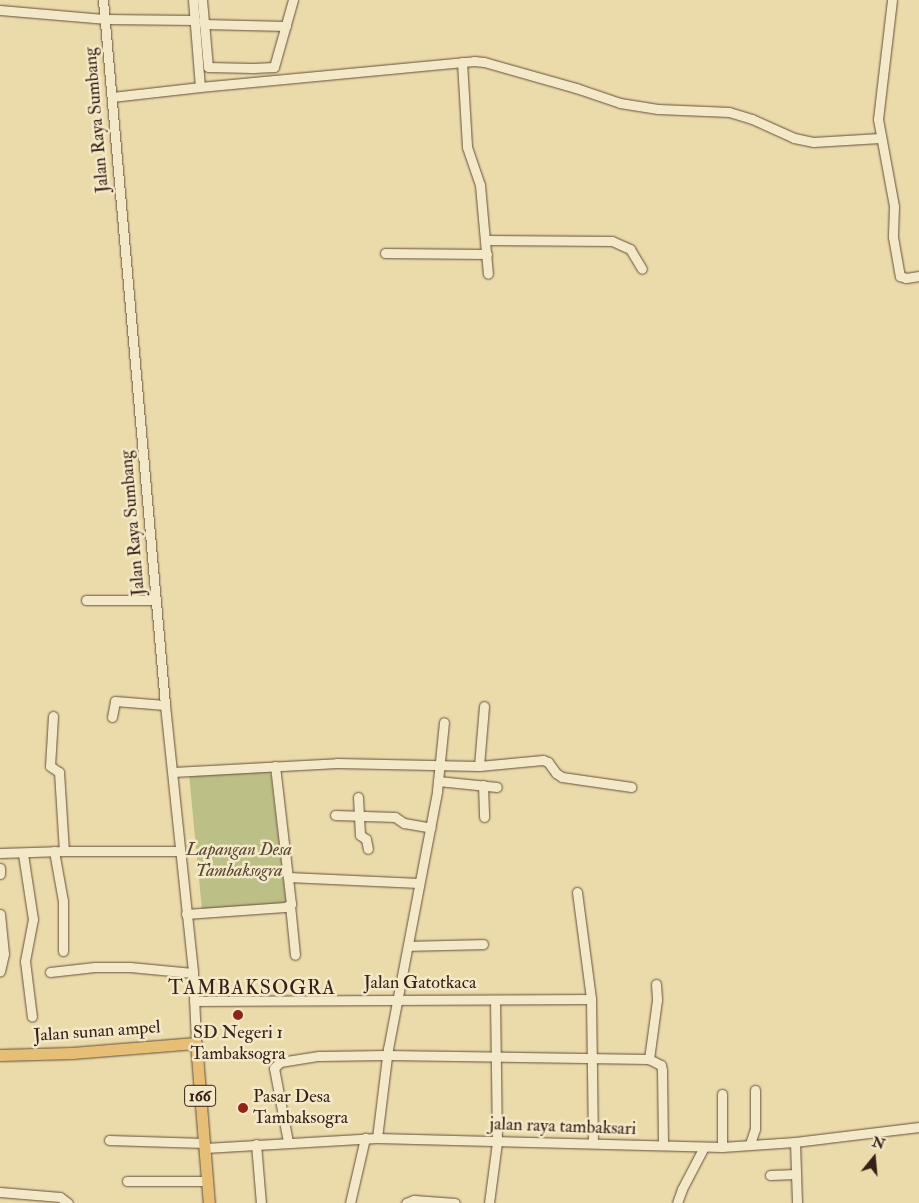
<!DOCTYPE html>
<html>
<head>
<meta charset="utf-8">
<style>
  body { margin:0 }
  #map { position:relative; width:919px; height:1203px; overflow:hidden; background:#ecdbaa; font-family:"IM FELL Double Pica",serif }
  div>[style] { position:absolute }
  .green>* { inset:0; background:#bcbf86 }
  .roads { filter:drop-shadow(0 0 1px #644f3c) drop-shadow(0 0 1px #644f3c) }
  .minor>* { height:9px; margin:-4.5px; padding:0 4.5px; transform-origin:4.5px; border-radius:4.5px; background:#f3e8c8 }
  .major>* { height:11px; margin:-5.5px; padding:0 5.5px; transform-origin:5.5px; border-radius:5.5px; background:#e6be75 }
  .dots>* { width:14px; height:14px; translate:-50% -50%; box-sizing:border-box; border:2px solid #f3e8c8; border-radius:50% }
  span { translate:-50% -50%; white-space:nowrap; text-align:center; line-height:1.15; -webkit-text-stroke:5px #f3e8c8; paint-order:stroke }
  .shield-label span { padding:1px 4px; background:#f3e8c8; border:1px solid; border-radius:4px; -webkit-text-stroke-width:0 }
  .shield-label { font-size:16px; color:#372017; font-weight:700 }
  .street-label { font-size:18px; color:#372017 }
  .park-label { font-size:18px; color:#584833; font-style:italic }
  .poi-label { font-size:18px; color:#372017 }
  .left { translate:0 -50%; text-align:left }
  .quarter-label { font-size:20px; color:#372017; letter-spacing:1px }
  .north { position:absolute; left:849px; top:1133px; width:50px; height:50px; -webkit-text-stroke:4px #f3e8c8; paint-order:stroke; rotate:17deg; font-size:14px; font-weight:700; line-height:20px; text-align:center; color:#372017 }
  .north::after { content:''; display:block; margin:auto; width:18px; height:22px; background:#372017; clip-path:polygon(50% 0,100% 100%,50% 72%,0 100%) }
</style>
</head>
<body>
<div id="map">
  <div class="green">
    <i style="clip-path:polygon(267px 770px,271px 775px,286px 901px,281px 906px,202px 910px,189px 774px)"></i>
  </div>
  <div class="roads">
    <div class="minor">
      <i style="left:103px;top:0;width:708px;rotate:84.97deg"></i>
      <i style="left:165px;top:705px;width:269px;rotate:84deg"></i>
      <i style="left:193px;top:973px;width:70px;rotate:87.5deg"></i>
      <i style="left:202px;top:0;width:67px;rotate:84.9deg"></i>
      <i style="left:208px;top:67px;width:45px;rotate:1.3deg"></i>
      <i style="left:253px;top:68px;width:21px;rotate:-3deg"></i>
      <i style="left:274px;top:67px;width:70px;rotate:-74.2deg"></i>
      <i style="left:892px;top:0;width:120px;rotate:96.7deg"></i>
      <i style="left:878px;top:119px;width:88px;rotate:79.6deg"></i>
      <i style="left:894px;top:206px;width:31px;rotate:92deg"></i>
      <i style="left:893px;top:237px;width:40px;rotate:80deg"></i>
      <i style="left:900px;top:276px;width:6px;rotate:18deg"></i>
      <i style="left:906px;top:278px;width:13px;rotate:-9deg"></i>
      <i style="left:0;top:10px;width:104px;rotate:4.9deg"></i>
      <i style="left:104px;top:19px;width:91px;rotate:0.6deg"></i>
      <i style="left:204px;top:24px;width:82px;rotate:1.4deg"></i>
      <i style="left:462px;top:62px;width:85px;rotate:86.6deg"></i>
      <i style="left:467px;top:147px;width:40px;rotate:71.1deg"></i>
      <i style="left:480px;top:185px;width:89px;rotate:84.9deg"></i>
      <i style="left:200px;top:87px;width:275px;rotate:-5.4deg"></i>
      <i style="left:474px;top:61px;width:10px;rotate:6deg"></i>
      <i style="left:484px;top:62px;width:96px;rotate:15.8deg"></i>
      <i style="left:576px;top:88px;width:46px;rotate:18.8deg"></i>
      <i style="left:620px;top:103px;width:38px;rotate:9deg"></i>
      <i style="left:658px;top:109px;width:71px;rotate:2.4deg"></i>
      <i style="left:729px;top:112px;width:24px;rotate:17deg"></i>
      <i style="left:752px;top:119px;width:46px;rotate:24.3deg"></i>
      <i style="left:794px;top:138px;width:19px;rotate:12deg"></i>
      <i style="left:813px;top:142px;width:67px;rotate:-3.4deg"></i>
      <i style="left:112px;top:97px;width:89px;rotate:-6.5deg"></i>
      <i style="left:200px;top:87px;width:87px;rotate:-94.6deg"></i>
      <i style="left:486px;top:240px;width:126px;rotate:0.5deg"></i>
      <i style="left:612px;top:241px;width:20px;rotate:24deg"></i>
      <i style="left:630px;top:249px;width:23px;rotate:59deg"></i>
      <i style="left:385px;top:253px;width:102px;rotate:0.6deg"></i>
      <i style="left:86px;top:600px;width:70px"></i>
      <i style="left:53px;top:716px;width:50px;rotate:93.4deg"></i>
      <i style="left:50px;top:766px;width:11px;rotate:34deg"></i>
      <i style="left:59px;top:772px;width:79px;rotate:86.4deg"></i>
      <i style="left:112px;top:717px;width:16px;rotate:-79deg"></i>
      <i style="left:115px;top:701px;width:50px;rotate:4.6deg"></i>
      <i style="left:479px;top:766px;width:60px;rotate:-85.2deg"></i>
      <i style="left:173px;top:772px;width:164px;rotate:-3.1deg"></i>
      <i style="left:337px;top:763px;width:142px;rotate:1.2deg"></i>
      <i style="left:479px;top:766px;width:64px;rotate:-5.4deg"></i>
      <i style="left:543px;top:760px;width:5px;rotate:22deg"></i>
      <i style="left:548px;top:762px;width:14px;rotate:54deg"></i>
      <i style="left:556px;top:773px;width:7px;rotate:34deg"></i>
      <i style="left:562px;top:777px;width:70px;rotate:8.2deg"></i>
      <i style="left:438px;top:781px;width:59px;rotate:5.8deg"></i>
      <i style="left:483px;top:785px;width:32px;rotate:88deg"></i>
      <i style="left:358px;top:797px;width:38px;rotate:87deg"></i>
      <i style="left:360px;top:835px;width:7px;rotate:34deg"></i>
      <i style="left:366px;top:839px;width:10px;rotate:79deg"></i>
      <i style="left:335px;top:815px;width:60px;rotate:1.9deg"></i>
      <i style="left:395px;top:817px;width:11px;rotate:34deg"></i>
      <i style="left:404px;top:823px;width:27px;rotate:10deg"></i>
      <i style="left:54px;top:851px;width:51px;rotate:79.8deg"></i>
      <i style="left:63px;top:901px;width:50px;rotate:90deg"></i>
      <i style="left:0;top:853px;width:64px;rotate:-1.8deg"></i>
      <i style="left:64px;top:851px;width:116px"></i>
      <i style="left:23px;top:854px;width:66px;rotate:81.3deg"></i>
      <i style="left:33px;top:919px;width:43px;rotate:100.8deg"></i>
      <i style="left:25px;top:961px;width:56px;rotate:82.9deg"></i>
      <i style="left:0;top:868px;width:6px;rotate:90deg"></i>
      <i style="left:288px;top:877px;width:131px;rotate:2.6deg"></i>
      <i style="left:577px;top:892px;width:108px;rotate:82.5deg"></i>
      <i style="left:591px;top:999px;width:144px;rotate:89.2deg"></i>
      <i style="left:290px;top:905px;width:50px;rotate:84.3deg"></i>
      <i style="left:0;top:914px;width:40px;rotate:84.3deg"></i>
      <i style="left:4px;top:954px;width:18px;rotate:103deg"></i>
      <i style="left:186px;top:914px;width:99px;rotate:-4deg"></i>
      <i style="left:285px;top:907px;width:7px;rotate:-27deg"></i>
      <i style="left:291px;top:904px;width:139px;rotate:-96.6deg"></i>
      <i style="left:408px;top:946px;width:75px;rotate:-1.5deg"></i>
      <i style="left:50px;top:972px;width:45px;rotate:-6.3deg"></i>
      <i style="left:95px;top:967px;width:35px"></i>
      <i style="left:130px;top:967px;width:63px;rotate:5.4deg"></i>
      <i style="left:656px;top:984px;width:16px;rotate:86deg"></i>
      <i style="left:657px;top:1000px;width:60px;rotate:97.7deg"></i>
      <i style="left:649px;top:1059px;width:13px;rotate:27deg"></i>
      <i style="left:661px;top:1065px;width:5px;rotate:79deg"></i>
      <i style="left:662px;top:1070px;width:74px;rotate:89.2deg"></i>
      <i style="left:194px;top:1001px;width:397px;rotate:-0.3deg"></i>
      <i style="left:377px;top:1138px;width:90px;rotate:-83deg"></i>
      <i style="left:388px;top:1049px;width:263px;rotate:-79.2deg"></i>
      <i style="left:437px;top:791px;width:69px;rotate:-84.2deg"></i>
      <i style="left:109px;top:1140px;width:95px;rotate:1.8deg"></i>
      <i style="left:288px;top:1142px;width:75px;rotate:-100.7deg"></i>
      <i style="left:274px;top:1068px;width:8px;rotate:-45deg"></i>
      <i style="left:280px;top:1062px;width:39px;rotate:-9deg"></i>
      <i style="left:319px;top:1056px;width:68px;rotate:-0.8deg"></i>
      <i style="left:387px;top:1055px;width:262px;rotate:0.9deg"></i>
      <i style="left:795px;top:1142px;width:61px;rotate:88.1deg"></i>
      <i style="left:256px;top:1144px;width:59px;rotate:85.2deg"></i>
      <i style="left:750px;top:1144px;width:16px;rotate:-72deg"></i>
      <i style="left:755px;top:1129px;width:39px;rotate:-90deg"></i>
      <i style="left:722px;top:1147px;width:53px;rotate:-90deg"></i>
      <i style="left:205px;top:1148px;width:172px;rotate:-3.3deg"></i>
      <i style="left:377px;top:1138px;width:345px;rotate:1.5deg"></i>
      <i style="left:722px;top:1147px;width:73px;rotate:-3.9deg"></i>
      <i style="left:795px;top:1142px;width:125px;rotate:-6.9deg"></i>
      <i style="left:770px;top:1175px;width:26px;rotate:-2deg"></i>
      <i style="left:127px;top:1181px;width:80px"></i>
      <i style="left:0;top:1192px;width:60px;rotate:4.8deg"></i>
      <i style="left:60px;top:1197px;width:10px;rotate:37deg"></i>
      <i style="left:350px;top:1203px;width:67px;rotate:-77deg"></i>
      <i style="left:406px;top:1203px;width:9px;rotate:-21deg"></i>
      <i style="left:414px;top:1200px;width:41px;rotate:4.2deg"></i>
      <i style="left:489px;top:1203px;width:62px;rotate:-82.5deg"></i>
      <i style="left:497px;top:1142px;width:142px;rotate:-90.8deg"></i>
      <i style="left:677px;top:1203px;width:15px;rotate:-70deg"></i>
      <i style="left:682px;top:1189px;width:47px;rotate:-62.4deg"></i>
    </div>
    <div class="major">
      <i style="left:0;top:1055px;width:72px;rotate:-1.6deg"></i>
      <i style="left:72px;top:1053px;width:124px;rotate:-4.6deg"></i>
      <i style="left:196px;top:1043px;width:161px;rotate:85.4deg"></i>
    </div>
  </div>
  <div class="dots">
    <i style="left:238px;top:1015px;background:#8f2418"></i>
    <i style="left:243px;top:1108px;background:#8f2418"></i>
  </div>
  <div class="shield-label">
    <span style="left:200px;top:1096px">166</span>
  </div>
  <div class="street-label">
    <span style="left:97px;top:120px;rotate:-95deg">Jalan Raya Sumbang</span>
    <span style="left:133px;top:523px;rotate:-95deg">Jalan Raya Sumbang</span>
    <span style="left:420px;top:983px">Jalan Gatotkaca</span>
    <span style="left:97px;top:1032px;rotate:-4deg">Jalan sunan ampel</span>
    <span style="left:563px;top:1127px;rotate:2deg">jalan raya tambaksari</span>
  </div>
  <div class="park-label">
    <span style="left:239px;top:861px">Lapangan Desa<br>Tambaksogra</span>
  </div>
  <div class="poi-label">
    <span style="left:238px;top:1044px">SD Negeri 1<br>Tambaksogra</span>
    <span class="left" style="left:253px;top:1108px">Pasar Desa<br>Tambaksogra</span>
  </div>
  <div class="quarter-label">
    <span style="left:252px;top:987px">TAMBAKSOGRA</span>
  </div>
  <div class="north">N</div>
</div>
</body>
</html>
